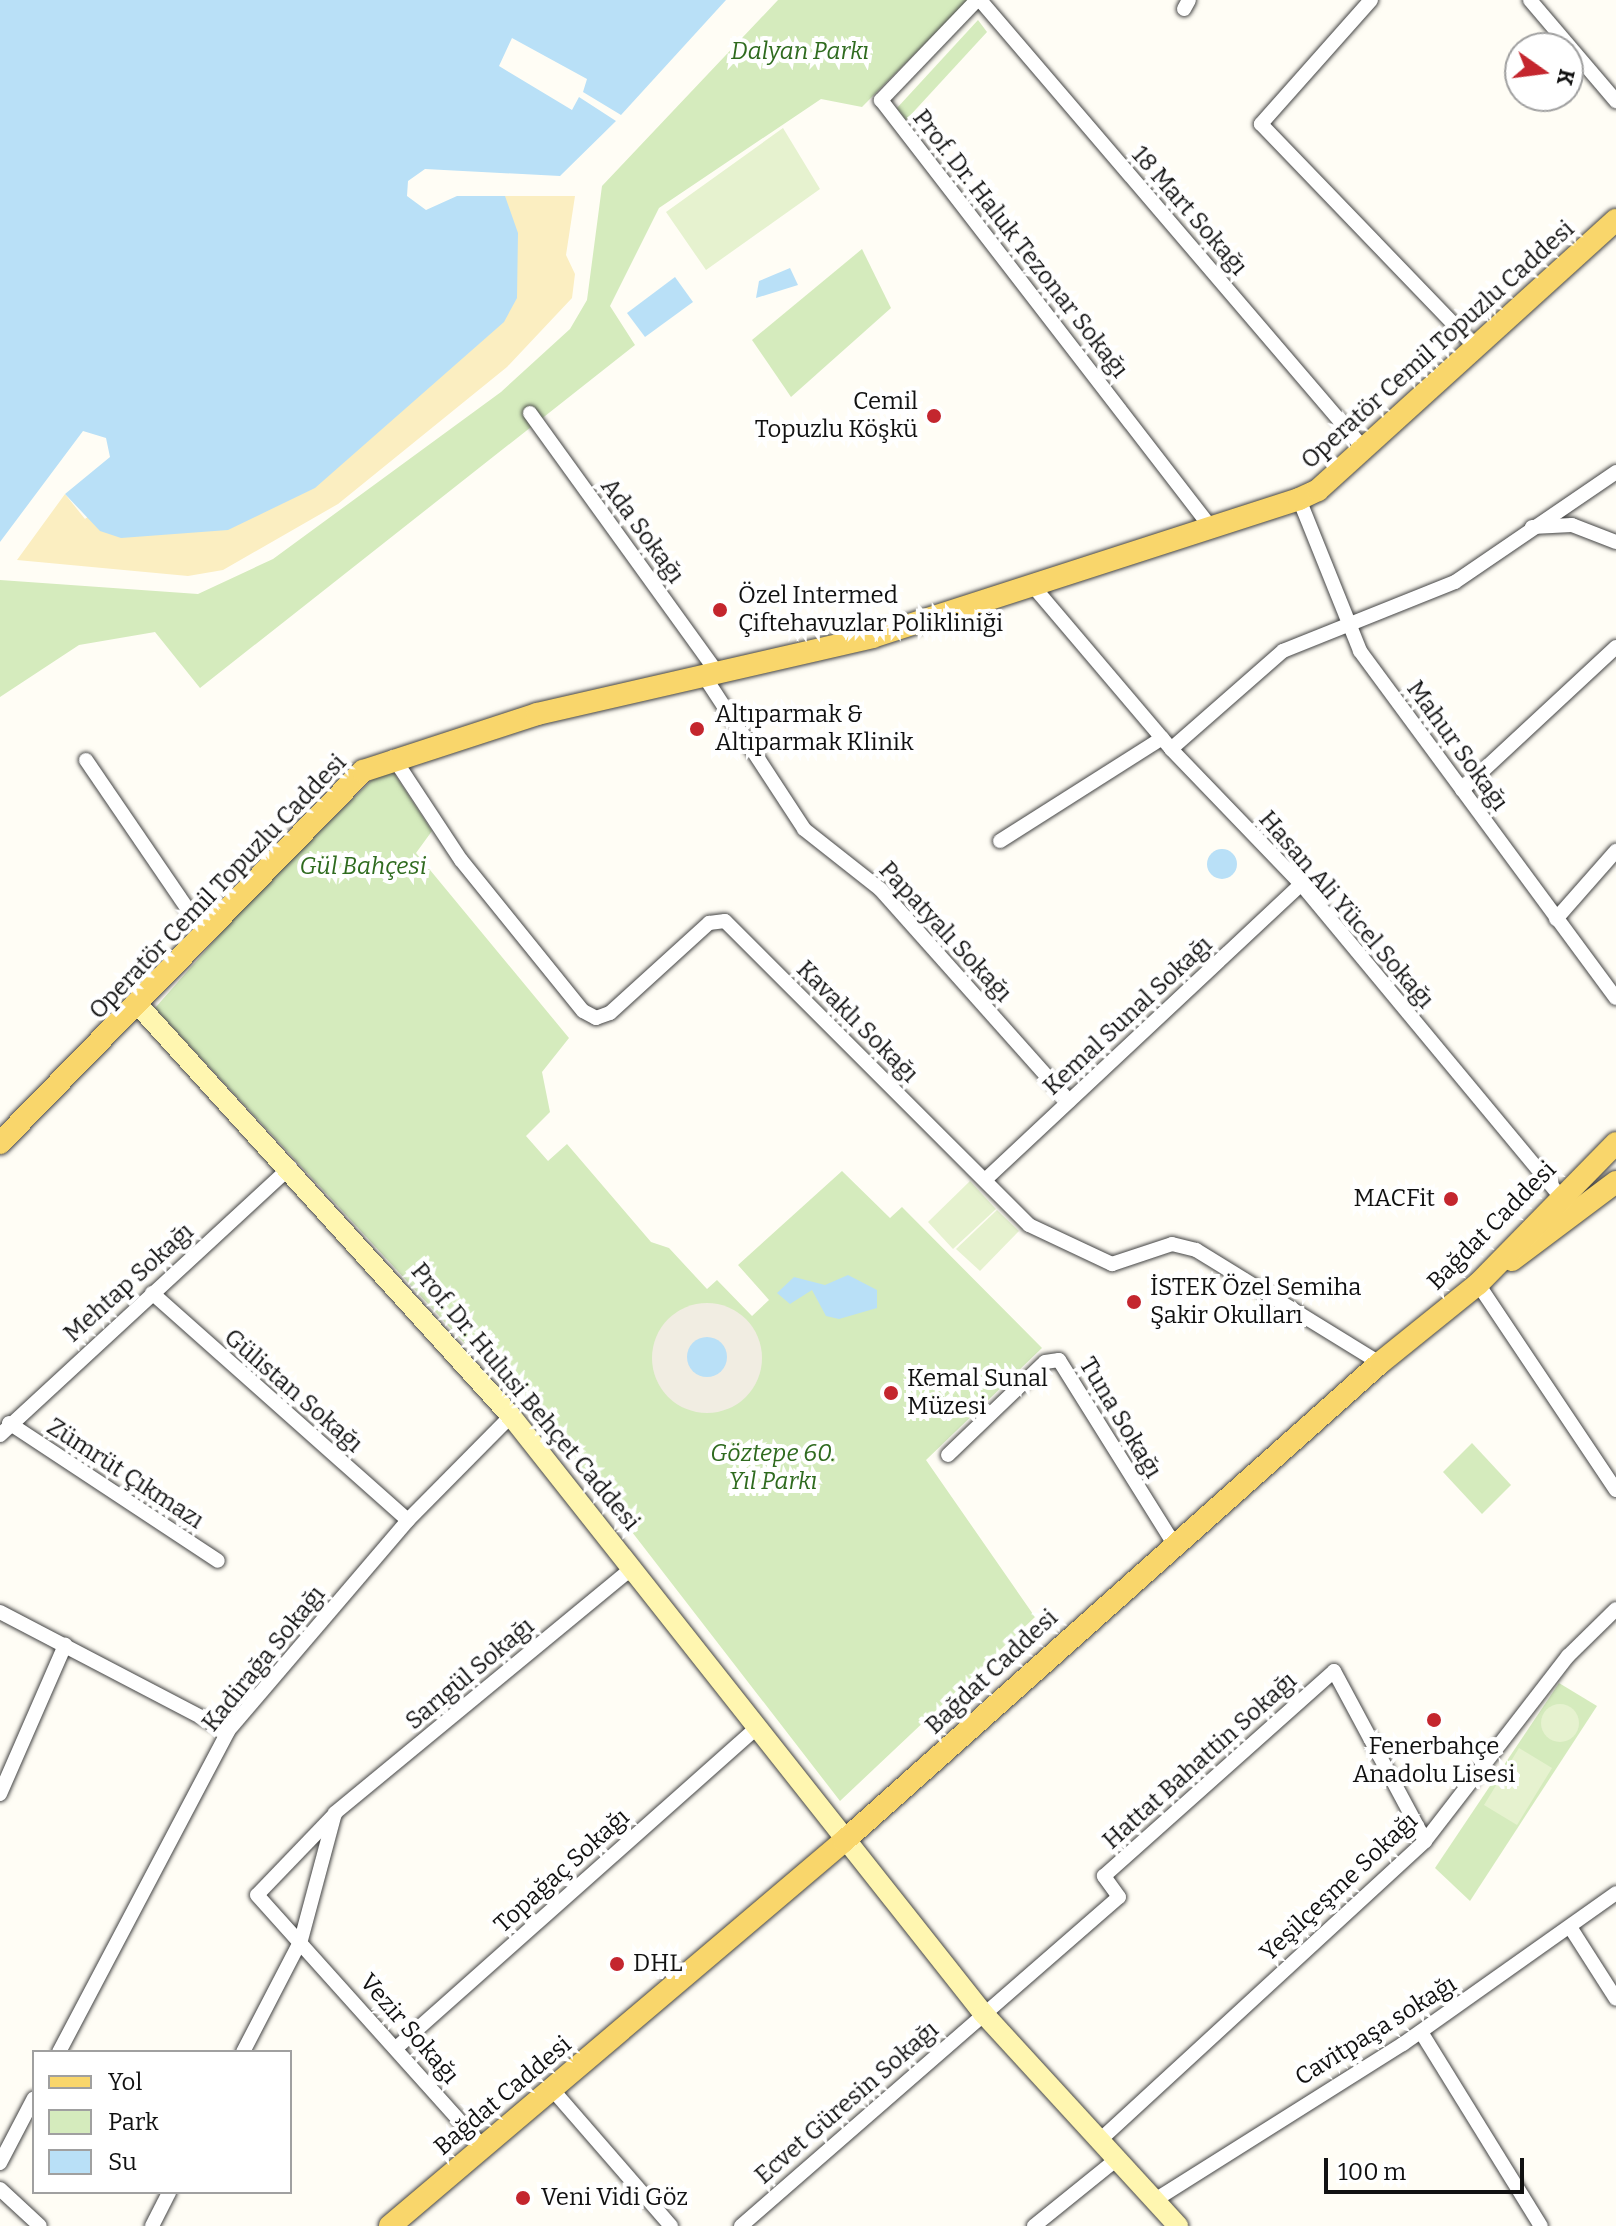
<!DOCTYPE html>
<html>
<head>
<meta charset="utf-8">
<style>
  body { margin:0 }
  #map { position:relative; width:1616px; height:2226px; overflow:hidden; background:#fffdf5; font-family:Bitter,serif }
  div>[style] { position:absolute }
  .green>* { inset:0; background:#d5ebbd }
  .sand>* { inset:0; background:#fbeec1 }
  .pitch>* { inset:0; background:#e6f2cf }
  .round { border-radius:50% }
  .plaza>* { inset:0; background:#f1ede2 }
  .water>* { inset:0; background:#b9e0f7 }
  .roads { filter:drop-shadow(0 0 2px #444) drop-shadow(0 0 2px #444) }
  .street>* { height:14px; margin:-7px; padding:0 7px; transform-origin:7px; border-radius:7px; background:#fff }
  .secondary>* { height:20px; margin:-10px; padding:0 10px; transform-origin:10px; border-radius:10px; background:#fff6b0 }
  .primary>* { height:22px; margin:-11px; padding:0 11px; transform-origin:11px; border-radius:11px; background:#f9d66b }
  .dots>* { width:22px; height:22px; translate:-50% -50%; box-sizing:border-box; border:4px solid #fff; border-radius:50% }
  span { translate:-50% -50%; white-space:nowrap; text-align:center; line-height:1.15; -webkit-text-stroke:8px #fff; paint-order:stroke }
  .park-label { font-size:24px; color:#2f6b1f; font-style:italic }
  .street-label { font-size:24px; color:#111 }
  .poi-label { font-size:24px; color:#111 }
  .right { translate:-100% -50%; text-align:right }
  .left { translate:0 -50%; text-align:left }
  .legend { position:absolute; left:32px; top:2050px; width:260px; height:144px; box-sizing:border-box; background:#fff; border:2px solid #a0a0a0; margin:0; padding:10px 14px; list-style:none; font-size:24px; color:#111 }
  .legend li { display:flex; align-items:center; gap:16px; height:40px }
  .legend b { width:40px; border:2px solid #a0a0a0 }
  .north { position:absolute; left:1504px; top:32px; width:80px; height:80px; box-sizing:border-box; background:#fff; border:2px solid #a0a0a0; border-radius:50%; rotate:104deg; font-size:22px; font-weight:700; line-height:32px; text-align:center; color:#111 }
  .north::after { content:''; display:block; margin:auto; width:28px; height:36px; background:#c4262e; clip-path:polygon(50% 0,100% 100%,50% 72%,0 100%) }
  .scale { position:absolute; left:1324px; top:2158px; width:200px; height:36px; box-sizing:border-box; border:4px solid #111; border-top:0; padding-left:10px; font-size:24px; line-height:28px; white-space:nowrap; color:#111; -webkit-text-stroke:6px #fff; paint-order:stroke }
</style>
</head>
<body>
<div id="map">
  <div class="green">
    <i style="clip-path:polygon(778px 0,968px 0,862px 107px,821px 99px,659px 208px,610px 306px,635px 345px,200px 688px,155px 632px,79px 645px,0 697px,0 580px,198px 594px,273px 559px,501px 392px,570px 329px,587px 300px,602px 186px)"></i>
    <i style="clip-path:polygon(978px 20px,987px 32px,906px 120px,897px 108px)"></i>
    <i style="clip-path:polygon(862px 249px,891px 308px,791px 397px,752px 340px)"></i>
    <i style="clip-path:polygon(392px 770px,432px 831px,416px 853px,569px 1038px,542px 1072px,550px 1112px,526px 1136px,548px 1161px,567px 1144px,651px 1242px,669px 1248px,707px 1289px,717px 1280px,752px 1316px,769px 1300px,738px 1265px,842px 1171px,890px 1218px,902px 1207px,1042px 1348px,926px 1460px,1035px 1617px,840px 1801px,598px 1488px,155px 1008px,251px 899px,377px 775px)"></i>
    <i style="clip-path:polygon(1472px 1443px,1511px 1485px,1482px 1514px,1443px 1472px)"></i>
    <i style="clip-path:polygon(1559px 1683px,1597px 1706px,1470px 1901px,1435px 1868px)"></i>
  </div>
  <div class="sand">
    <i style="clip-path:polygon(505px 196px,575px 196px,566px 255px,575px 274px,572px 298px,507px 367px,338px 504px,223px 570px,188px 576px,17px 560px,65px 494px,85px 519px)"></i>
  </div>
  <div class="pitch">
    <i style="clip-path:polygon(783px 128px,820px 189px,706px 270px,666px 212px)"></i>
    <i style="clip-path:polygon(970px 1181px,996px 1209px,953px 1249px,928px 1222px)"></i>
    <i style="clip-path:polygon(997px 1210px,1019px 1231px,980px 1271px,956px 1249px)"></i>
    <i class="round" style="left:1541px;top:1704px;width:38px;height:38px"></i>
    <i style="clip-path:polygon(1519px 1748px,1552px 1768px,1517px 1825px,1484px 1805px)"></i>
  </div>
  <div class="plaza">
    <i class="round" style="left:652px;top:1303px;width:110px;height:110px"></i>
  </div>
  <div class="water">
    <i style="clip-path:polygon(0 0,726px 0,621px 115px,583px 92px,587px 79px,512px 38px,499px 66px,572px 110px,579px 97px,616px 121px,560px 176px,425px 169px,408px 181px,407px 196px,426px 210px,457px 196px,505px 196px,518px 233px,517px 298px,504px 322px,315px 488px,228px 530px,121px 538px,100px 531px,65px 494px,110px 457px,106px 438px,83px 431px,0 542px)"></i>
    <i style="clip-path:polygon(790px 268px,798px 285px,756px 298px,759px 281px)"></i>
    <i style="clip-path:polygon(675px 277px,693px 302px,645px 337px,627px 313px)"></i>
    <i class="round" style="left:1207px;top:849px;width:30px;height:30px"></i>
    <i style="clip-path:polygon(848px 1275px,877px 1290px,877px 1308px,839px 1319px,826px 1316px,812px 1290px,790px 1304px,777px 1293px,794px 1277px,825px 1285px)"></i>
    <i class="round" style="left:687px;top:1337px;width:40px;height:40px"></i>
  </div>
  <div class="roads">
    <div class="street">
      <i style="left:977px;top:0;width:139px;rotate:133.8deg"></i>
      <i style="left:881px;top:100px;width:537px;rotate:52.34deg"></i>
      <i style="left:980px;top:0;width:591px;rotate:49.46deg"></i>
      <i style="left:1371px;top:0;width:166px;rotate:131.6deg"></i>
      <i style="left:1261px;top:124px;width:308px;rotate:46.1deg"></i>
      <i style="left:1530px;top:0;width:133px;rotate:49.6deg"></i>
      <i style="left:1184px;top:9px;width:10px;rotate:-61deg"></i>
      <i style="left:530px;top:413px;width:323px;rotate:54.2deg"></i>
      <i style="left:1299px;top:499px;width:164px;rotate:68.1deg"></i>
      <i style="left:1360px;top:651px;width:431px;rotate:53.6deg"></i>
      <i style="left:1532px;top:527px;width:40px;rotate:-2.9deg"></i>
      <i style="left:1572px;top:525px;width:47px;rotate:21.1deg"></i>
      <i style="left:1033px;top:586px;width:214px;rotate:49.7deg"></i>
      <i style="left:1171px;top:749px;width:187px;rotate:46.1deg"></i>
      <i style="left:1301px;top:884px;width:404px;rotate:50.3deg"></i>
      <i style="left:706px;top:679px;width:179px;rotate:56.8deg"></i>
      <i style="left:804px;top:829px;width:97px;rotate:38.3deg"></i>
      <i style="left:880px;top:889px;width:284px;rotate:48.3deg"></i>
      <i style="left:1171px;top:749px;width:149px;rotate:-41.2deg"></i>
      <i style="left:1283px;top:651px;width:185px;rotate:-21.9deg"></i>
      <i style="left:1455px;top:582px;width:195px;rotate:-34.3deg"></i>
      <i style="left:393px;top:757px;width:123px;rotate:56.6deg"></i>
      <i style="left:461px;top:860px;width:194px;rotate:51.1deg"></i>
      <i style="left:583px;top:1011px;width:15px;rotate:28deg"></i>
      <i style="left:596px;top:1018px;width:15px;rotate:-20deg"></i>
      <i style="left:610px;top:1013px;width:134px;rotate:-42.3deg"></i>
      <i style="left:709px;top:923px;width:16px;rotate:-7deg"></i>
      <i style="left:725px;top:921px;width:430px;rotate:45deg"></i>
      <i style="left:1029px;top:1225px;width:92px;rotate:25.2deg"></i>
      <i style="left:1112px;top:1264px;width:63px;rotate:-18.4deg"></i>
      <i style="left:1172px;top:1244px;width:25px;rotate:14deg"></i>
      <i style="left:1196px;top:1250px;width:216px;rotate:31.6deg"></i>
      <i style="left:86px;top:760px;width:213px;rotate:55.7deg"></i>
      <i style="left:1462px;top:790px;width:210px;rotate:-42.9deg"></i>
      <i style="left:1000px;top:841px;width:192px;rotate:-32.4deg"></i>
      <i style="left:1556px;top:919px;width:91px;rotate:-48.6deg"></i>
      <i style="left:985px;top:1180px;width:433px;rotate:-43.1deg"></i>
      <i style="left:1478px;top:1284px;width:248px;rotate:56.2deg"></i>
      <i style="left:152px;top:1293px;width:342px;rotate:41.6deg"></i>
      <i style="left:9px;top:1423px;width:250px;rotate:33.4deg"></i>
      <i style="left:0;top:1435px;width:395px;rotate:-42.7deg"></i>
      <i style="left:948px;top:1455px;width:134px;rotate:-43.8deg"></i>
      <i style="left:1045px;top:1362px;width:14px;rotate:-8deg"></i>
      <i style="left:1059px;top:1360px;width:217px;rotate:58deg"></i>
      <i style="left:0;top:1612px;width:257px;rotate:27.6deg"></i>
      <i style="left:0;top:1794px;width:163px;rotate:-66.4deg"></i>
      <i style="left:335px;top:1814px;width:112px;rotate:133.9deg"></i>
      <i style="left:257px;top:1895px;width:338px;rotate:48.1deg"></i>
      <i style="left:1570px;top:1927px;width:85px;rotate:57.4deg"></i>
      <i style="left:1421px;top:2032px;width:228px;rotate:58.3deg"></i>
      <i style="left:396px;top:2048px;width:484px;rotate:-41.6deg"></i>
      <i style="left:59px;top:2052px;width:363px;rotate:-62.2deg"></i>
      <i style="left:228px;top:1731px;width:277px;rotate:-49.5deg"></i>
      <i style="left:408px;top:1520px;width:146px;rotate:-45.3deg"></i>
      <i style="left:243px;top:2052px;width:126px;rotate:-62.6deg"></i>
      <i style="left:301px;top:1940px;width:131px;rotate:-75deg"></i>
      <i style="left:335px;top:1813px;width:385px;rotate:-39.5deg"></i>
      <i style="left:551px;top:2088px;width:183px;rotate:49deg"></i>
      <i style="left:1100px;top:2140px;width:442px;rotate:-42.6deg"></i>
      <i style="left:1425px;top:1841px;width:234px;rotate:-52.3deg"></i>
      <i style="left:1568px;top:1656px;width:67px;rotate:-44.4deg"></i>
      <i style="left:0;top:2163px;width:73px;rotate:-62.4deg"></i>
      <i style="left:0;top:2189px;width:54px;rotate:42.8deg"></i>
      <i style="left:1155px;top:2200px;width:293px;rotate:-32.2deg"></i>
      <i style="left:1403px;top:2044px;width:261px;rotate:-35.3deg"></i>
      <i style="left:152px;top:2226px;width:38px;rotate:-63deg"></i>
      <i style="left:741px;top:2226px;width:501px;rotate:-41.04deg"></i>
      <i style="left:1119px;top:1897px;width:26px;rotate:-126deg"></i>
      <i style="left:1104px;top:1876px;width:308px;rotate:-41.7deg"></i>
      <i style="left:1334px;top:1671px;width:193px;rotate:61.8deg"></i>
      <i style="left:1034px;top:2226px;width:107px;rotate:-38.9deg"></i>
    </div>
    <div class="secondary">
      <i style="left:140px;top:1007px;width:552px;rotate:47.79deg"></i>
      <i style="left:511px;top:1416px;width:761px;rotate:51.67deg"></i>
      <i style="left:983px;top:2013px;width:289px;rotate:47.5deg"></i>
    </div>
    <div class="primary">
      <i style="left:0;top:1143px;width:520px;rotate:-45.7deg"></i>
      <i style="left:363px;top:771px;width:183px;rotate:-18.1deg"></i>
      <i style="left:537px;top:714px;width:344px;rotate:-12.9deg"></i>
      <i style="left:872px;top:637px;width:449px;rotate:-17.9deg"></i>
      <i style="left:1299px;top:499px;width:21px;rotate:-25deg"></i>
      <i style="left:1318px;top:490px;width:402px;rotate:-42.2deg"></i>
      <i style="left:1512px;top:1260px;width:130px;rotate:-36.9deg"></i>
      <i style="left:390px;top:2226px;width:595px;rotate:-40.3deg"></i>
      <i style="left:844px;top:1841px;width:718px;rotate:-41.73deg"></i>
      <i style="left:1380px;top:1363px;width:126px;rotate:-38.9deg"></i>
      <i style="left:1478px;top:1284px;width:197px;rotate:-45.6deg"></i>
    </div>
  </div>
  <div class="dots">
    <i style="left:934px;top:416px;background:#c4262e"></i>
    <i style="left:720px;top:610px;background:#c4262e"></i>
    <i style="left:697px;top:729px;background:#c4262e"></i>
    <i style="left:1451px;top:1199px;background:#c4262e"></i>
    <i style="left:1134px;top:1302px;background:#c4262e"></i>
    <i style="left:891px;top:1393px;background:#c4262e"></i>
    <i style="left:1434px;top:1720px;background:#c4262e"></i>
    <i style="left:617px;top:1964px;background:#c4262e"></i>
    <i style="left:523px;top:2198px;background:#c4262e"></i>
  </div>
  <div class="park-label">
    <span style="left:800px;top:52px">Dalyan Parkı</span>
    <span style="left:363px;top:867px">Gül Bahçesi</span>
    <span style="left:773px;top:1468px">Göztepe 60.<br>Yıl Parkı</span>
  </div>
  <div class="street-label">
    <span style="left:1189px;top:211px;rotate:49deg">18 Mart Sokağı</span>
    <span style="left:1020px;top:244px;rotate:52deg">Prof. Dr. Haluk Tezonar Sokağı</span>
    <span style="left:1438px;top:345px;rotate:-42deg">Operatör Cemil Topuzlu Caddesi</span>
    <span style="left:642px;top:531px;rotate:54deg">Ada Sokağı</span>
    <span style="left:1457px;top:746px;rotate:54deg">Mahur Sokağı</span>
    <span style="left:218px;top:887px;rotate:-46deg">Operatör Cemil Topuzlu Caddesi</span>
    <span style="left:1346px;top:910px;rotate:49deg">Hasan Ali Yücel Sokağı</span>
    <span style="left:945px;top:932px;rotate:47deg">Papatyalı Sokağı</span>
    <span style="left:1128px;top:1016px;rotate:-43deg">Kemal Sunal Sokağı</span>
    <span style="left:857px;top:1022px;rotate:45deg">Kavaklı Sokağı</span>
    <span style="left:1492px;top:1226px;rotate:-45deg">Bağdat Caddesi</span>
    <span style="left:129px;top:1283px;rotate:-42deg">Mehtap Sokağı</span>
    <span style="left:293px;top:1391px;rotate:41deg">Gülistan Sokağı</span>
    <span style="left:525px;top:1397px;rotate:50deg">Prof. Dr. Hulusi Behçet Caddesi</span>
    <span style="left:1120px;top:1418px;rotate:59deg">Tuna Sokağı</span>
    <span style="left:125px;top:1474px;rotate:33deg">Zümrüt Çıkmazı</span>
    <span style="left:264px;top:1659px;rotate:-51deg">Kadirağa Sokağı</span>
    <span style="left:992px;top:1672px;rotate:-43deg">Bağdat Caddesi</span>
    <span style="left:470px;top:1674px;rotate:-40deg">Sarıgül Sokağı</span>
    <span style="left:1200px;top:1761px;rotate:-42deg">Hattat Bahattin Sokağı</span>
    <span style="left:562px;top:1871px;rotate:-42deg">Topağaç Sokağı</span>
    <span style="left:1339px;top:1887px;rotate:-43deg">Yeşilçeşme Sokağı</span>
    <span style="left:409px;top:2029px;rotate:49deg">Vezir Sokağı</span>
    <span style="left:1376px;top:2031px;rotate:-32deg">Cavitpaşa sokağı</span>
    <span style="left:503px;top:2096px;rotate:-40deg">Bağdat Caddesi</span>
    <span style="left:847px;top:2103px;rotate:-41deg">Ecvet Güresin Sokağı</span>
  </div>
  <div class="poi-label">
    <span class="right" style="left:918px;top:416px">Cemil<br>Topuzlu Köşkü</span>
    <span class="left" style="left:738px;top:610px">Özel Intermed<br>Çiftehavuzlar Polikliniği</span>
    <span class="left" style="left:715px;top:729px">Altıparmak &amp;<br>Altıparmak Klinik</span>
    <span class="right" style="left:1435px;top:1199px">MACFit</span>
    <span class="left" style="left:1150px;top:1302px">İSTEK Özel Semiha<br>Şakir Okulları</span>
    <span class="left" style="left:907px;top:1393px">Kemal Sunal<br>Müzesi</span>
    <span style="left:1434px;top:1761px">Fenerbahçe<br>Anadolu Lisesi</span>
    <span class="left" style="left:633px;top:1964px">DHL</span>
    <span class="left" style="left:541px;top:2198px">Veni Vidi Göz</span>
  </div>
  <ul class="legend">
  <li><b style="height:10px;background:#f9d66b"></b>Yol</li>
  <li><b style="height:22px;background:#d5ebbd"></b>Park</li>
  <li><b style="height:22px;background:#b9e0f7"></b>Su</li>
  </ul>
  <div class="north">K</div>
  <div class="scale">100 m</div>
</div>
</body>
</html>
